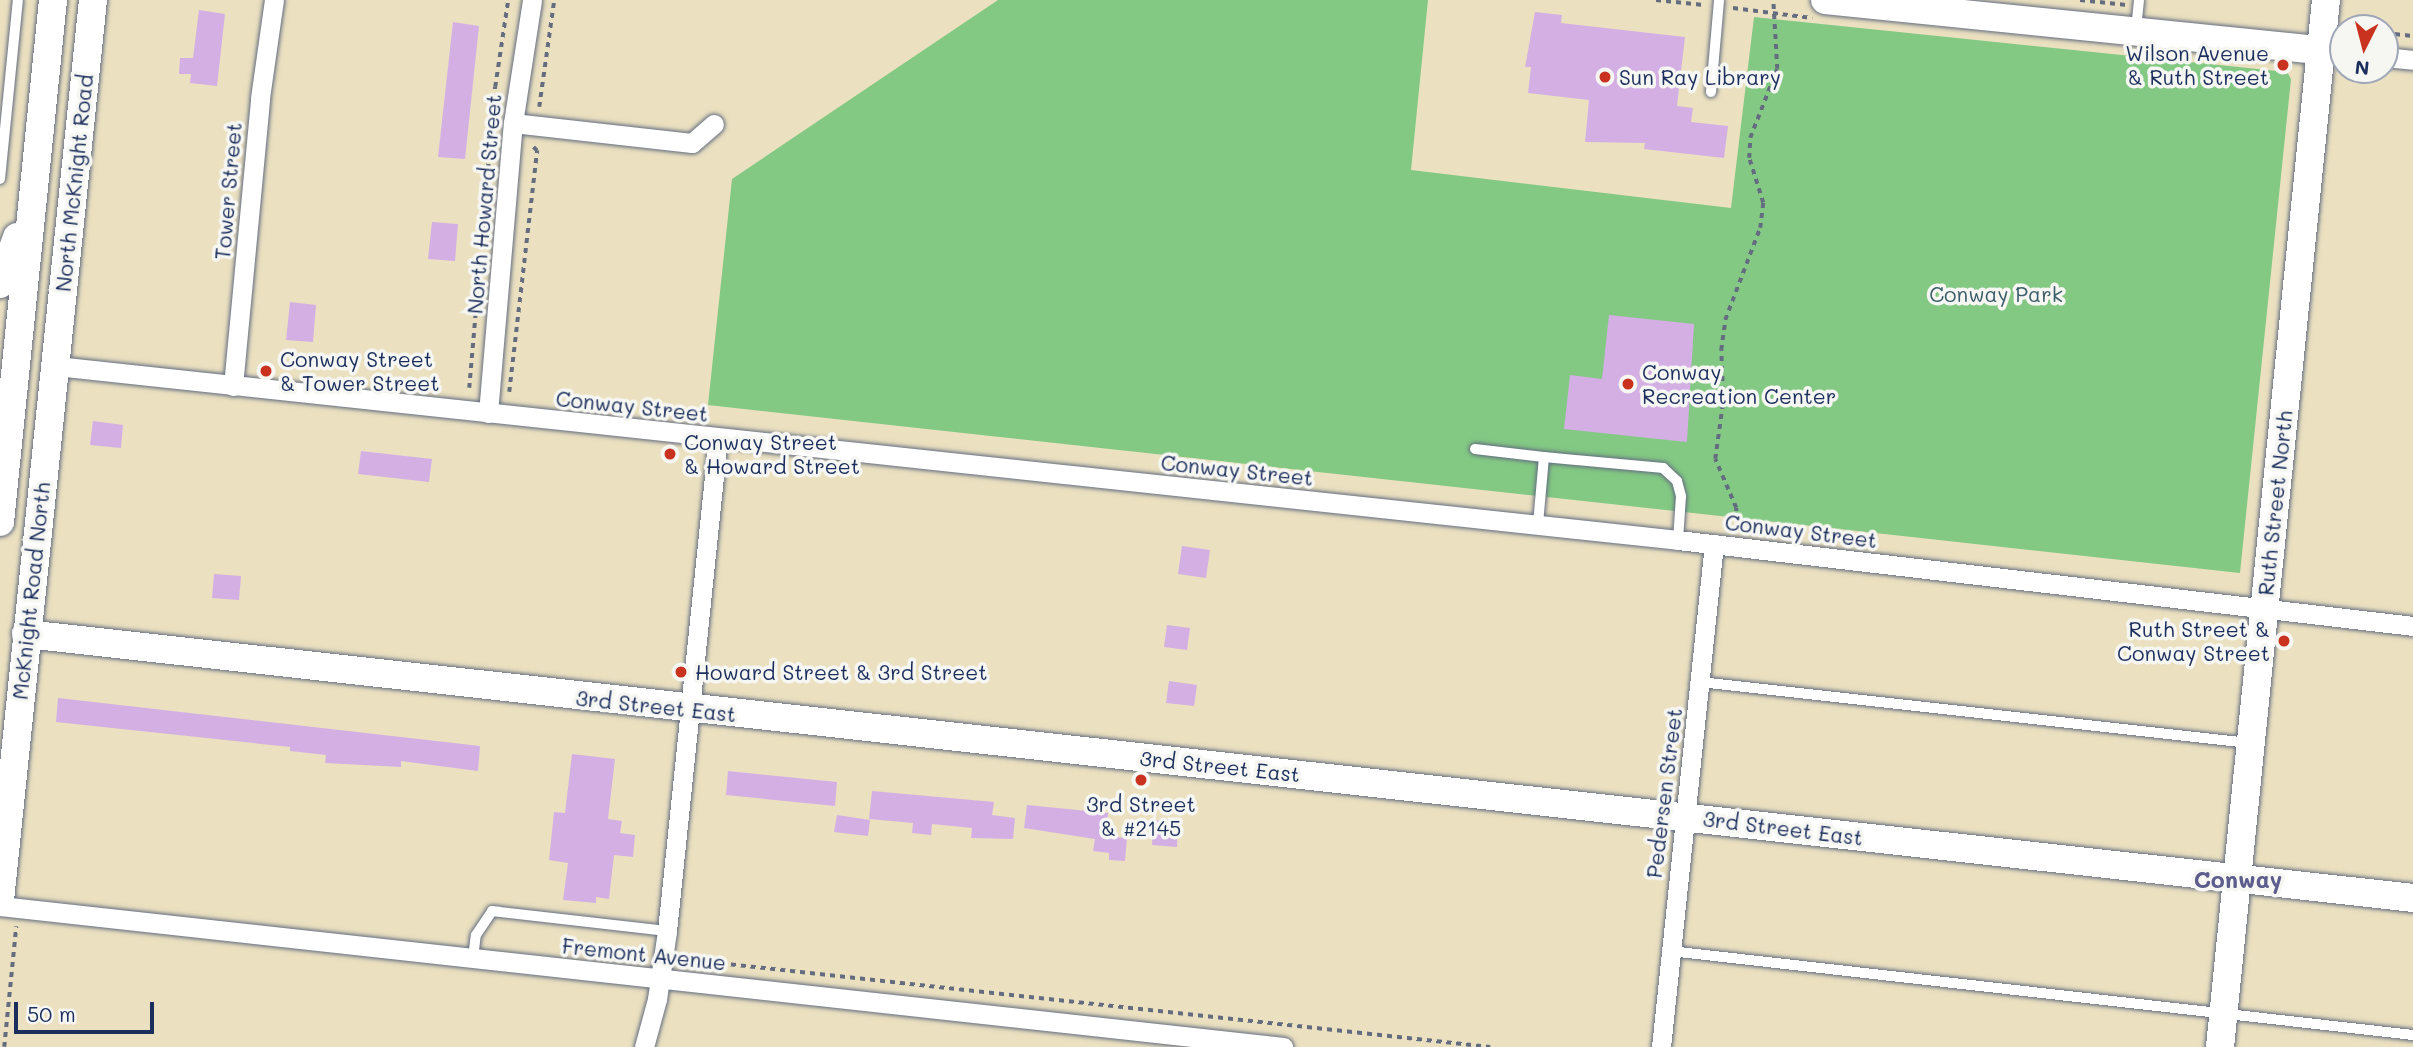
<!DOCTYPE html>
<html>
<head>
<meta charset="utf-8">
<style>
  body { margin:0 }
  #map { position:relative; width:2413px; height:1047px; overflow:hidden; background:#ebe1c0; font-family:Mali,sans-serif }
  div>[style] { position:absolute }
  .green>* { inset:0; background:#83c983 }
  .building>* { inset:0; background:#d4afe4 }
  .path>* { height:3.5px; margin-top:-1.75px; transform-origin:0; background:repeating-linear-gradient(90deg,#646d80 0 5px,transparent 0 10px) }
  .roads { filter:drop-shadow(0 0 2px #646d80) drop-shadow(0 0 2px #646d80) }
  .lane>* { height:10px; margin:-5px; padding:0 5px; transform-origin:5px; border-radius:5px; background:#fff }
  .street>* { height:19px; margin:-9.5px; padding:0 9.5px; transform-origin:9.5px; border-radius:9.5px; background:#fff }
  .secondary>* { height:28px; margin:-14px; padding:0 14px; transform-origin:14px; border-radius:14px; background:#fff }
  .dots>* { width:19px; height:19px; translate:-50% -50%; box-sizing:border-box; border:4px solid #f6f6f2; border-radius:50% }
  span { translate:-50% -50%; white-space:nowrap; text-align:center; line-height:1.15; -webkit-text-stroke:7px #f6f6f2; paint-order:stroke }
  .poi-label { font-size:21px; color:#1b2f5e }
  .right { translate:-100% -50%; text-align:right }
  .left { translate:0 -50%; text-align:left }
  .street-label { font-size:21px; color:#1b2f5e }
  .park-label { font-size:21px; color:#3a5d69 }
  .neighbourhood-label { font-size:23px; color:#5c5c8d; font-weight:700 }
  .north { position:absolute; left:2329px; top:14px; width:70px; height:70px; box-sizing:border-box; background:#f6f6f2; border:2px solid #9ea6b7; border-radius:50%; rotate:186deg; font-size:19px; font-weight:700; line-height:28px; text-align:center; color:#1b2f5e }
  .north::after { content:''; display:block; margin:auto; width:24px; height:32px; background:#c8321e; clip-path:polygon(50% 0,100% 100%,50% 72%,0 100%) }
  .scale { position:absolute; left:14px; top:1002px; width:140px; height:32px; box-sizing:border-box; border:4px solid #1b2f5e; border-top:0; padding-left:9px; font-size:21px; line-height:24px; white-space:nowrap; color:#1b2f5e; -webkit-text-stroke:5px #f6f6f2; paint-order:stroke }
</style>
</head>
<body>
<div id="map">
  <div class="green">
    <i style="clip-path:polygon(998px 0,1428px 0,1411px 170px,1731px 208px,1754px 17px,2287px 72px,2291px 79px,2240px 573px,708px 405px,732px 179px)"></i>
  </div>
  <div class="building">
    <i style="clip-path:polygon(199px 10px,225px 14px,217px 86px,190px 83px,191px 74px,179px 74px,180px 58px,193px 58px)"></i>
    <i style="clip-path:polygon(1535px 12px,1562px 15px,1561px 23px,1685px 37px,1677px 106px,1693px 108px,1691px 122px,1728px 126px,1724px 158px,1644px 149px,1645px 143px,1585px 142px,1589px 100px,1528px 93px,1531px 67px,1525px 67px)"></i>
    <i style="clip-path:polygon(453px 22px,479px 26px,465px 159px,438px 157px)"></i>
    <i style="clip-path:polygon(432px 222px,458px 224px,455px 261px,428px 259px)"></i>
    <i style="clip-path:polygon(290px 302px,316px 305px,313px 342px,286px 340px)"></i>
    <i style="clip-path:polygon(1609px 315px,1694px 324px,1687px 442px,1564px 429px,1570px 375px,1602px 379px)"></i>
    <i style="clip-path:polygon(93px 421px,123px 425px,121px 448px,90px 445px)"></i>
    <i style="clip-path:polygon(361px 451px,432px 459px,429px 482px,358px 474px)"></i>
    <i style="clip-path:polygon(1182px 546px,1210px 550px,1206px 578px,1178px 574px)"></i>
    <i style="clip-path:polygon(214px 574px,241px 576px,239px 600px,212px 598px)"></i>
    <i style="clip-path:polygon(1167px 625px,1190px 628px,1187px 650px,1164px 647px)"></i>
    <i style="clip-path:polygon(1169px 681px,1197px 685px,1194px 706px,1166px 703px)"></i>
    <i style="clip-path:polygon(58px 698px,480px 746px,478px 771px,401px 761px,401px 767px,325px 763px,326px 755px,290px 751px,290px 747px,56px 722px)"></i>
    <i style="clip-path:polygon(572px 754px,615px 759px,608px 819px,622px 821px,620px 833px,635px 835px,633px 857px,614px 855px,609px 899px,596px 897px,596px 903px,563px 900px,568px 863px,549px 860px,554px 812px,565px 813px)"></i>
    <i style="clip-path:polygon(728px 771px,837px 782px,835px 806px,726px 795px)"></i>
    <i style="clip-path:polygon(872px 791px,994px 802px,992px 815px,1015px 818px,1013px 839px,971px 838px,972px 828px,932px 824px,931px 835px,912px 833px,913px 823px,869px 819px)"></i>
    <i style="clip-path:polygon(1027px 805px,1108px 813px,1106px 836px,1127px 838px,1125px 861px,1109px 860px,1109px 853px,1093px 851px,1095px 839px,1024px 828px)"></i>
    <i style="clip-path:polygon(837px 815px,870px 820px,868px 836px,834px 832px)"></i>
    <i style="clip-path:polygon(1153px 819px,1178px 825px,1177px 847px,1152px 845px)"></i>
  </div>
  <div class="path">
    <i style="left:1656px;top:0;width:48px;rotate:5.9deg"></i>
    <i style="left:2080px;top:0;width:47px;rotate:6.1deg"></i>
    <i style="left:1733px;top:8px;width:80px;rotate:7.2deg"></i>
    <i style="left:2385px;top:33px;width:28px;rotate:6deg"></i>
    <i style="left:539px;top:107px;width:108px;rotate:-82deg"></i>
    <i style="left:469px;top:388px;width:302px;rotate:-85.1deg"></i>
    <i style="left:495px;top:87px;width:88px;rotate:-81.5deg"></i>
    <i style="left:509px;top:392px;width:243px;rotate:-83.4deg"></i>
    <i style="left:537px;top:151px;width:6px;rotate:-135deg"></i>
    <i style="left:1736px;top:521px;width:13px;rotate:-90deg"></i>
    <i style="left:1736px;top:508px;width:53px;rotate:-113.2deg"></i>
    <i style="left:1715px;top:459px;width:59px;rotate:-82.1deg"></i>
    <i style="left:1723px;top:401px;width:51px;rotate:-92.2deg"></i>
    <i style="left:1721px;top:350px;width:30px;rotate:-82deg"></i>
    <i style="left:1725px;top:320px;width:98px;rotate:-69.2deg"></i>
    <i style="left:1760px;top:228px;width:25px;rotate:-83deg"></i>
    <i style="left:1763px;top:203px;width:47px;rotate:-107.3deg"></i>
    <i style="left:1749px;top:158px;width:20px;rotate:-87deg"></i>
    <i style="left:1750px;top:138px;width:74px;rotate:-68.6deg"></i>
    <i style="left:1777px;top:69px;width:69px;rotate:-93.3deg"></i>
    <i style="left:681px;top:959px;width:814px;rotate:6.21deg"></i>
    <i style="left:4px;top:1047px;width:121px;rotate:-84.3deg"></i>
  </div>
  <div class="roads">
    <div class="lane">
      <i style="left:2136px;top:29px;width:29px;rotate:-84deg"></i>
      <i style="left:1711px;top:92px;width:92px;rotate:-85deg"></i>
      <i style="left:0;top:179px;width:180px;rotate:-84.3deg"></i>
      <i style="left:1475px;top:449px;width:69px;rotate:6.6deg"></i>
      <i style="left:1538px;top:524px;width:67px;rotate:-84.9deg"></i>
      <i style="left:1544px;top:457px;width:120px;rotate:5.3deg"></i>
      <i style="left:1663px;top:468px;width:19px;rotate:43deg"></i>
      <i style="left:1677px;top:481px;width:16px;rotate:75deg"></i>
      <i style="left:1681px;top:496px;width:44px;rotate:93.9deg"></i>
      <i style="left:1700px;top:682px;width:552px;rotate:6.34deg"></i>
      <i style="left:1670px;top:951px;width:748px;rotate:6.45deg"></i>
      <i style="left:473px;top:958px;width:23px;rotate:-83deg"></i>
      <i style="left:476px;top:935px;width:29px;rotate:-56deg"></i>
      <i style="left:492px;top:911px;width:176px;rotate:6.5deg"></i>
    </div>
    <div class="street">
      <i style="left:2320px;top:50px;width:23px;rotate:5deg"></i>
      <i style="left:2385px;top:57px;width:28px;rotate:6deg"></i>
      <i style="left:513px;top:123px;width:180px;rotate:6.4deg"></i>
      <i style="left:692px;top:143px;width:29px;rotate:-41deg"></i>
      <i style="left:56px;top:366px;width:1631px;rotate:6.12deg"></i>
      <i style="left:1678px;top:540px;width:740px;rotate:6.67deg"></i>
      <i style="left:233px;top:386px;width:289px;rotate:-84.6deg"></i>
      <i style="left:260px;top:98px;width:99px;rotate:-81.9deg"></i>
      <i style="left:488px;top:413px;width:291px;rotate:-85.1deg"></i>
      <i style="left:513px;top:123px;width:124px;rotate:-81.2deg"></i>
      <i style="left:0;top:906px;width:1291px;rotate:6.27deg"></i>
      <i style="left:644px;top:1047px;width:50px;rotate:-74.8deg"></i>
      <i style="left:657px;top:999px;width:69px;rotate:-81.6deg"></i>
      <i style="left:667px;top:931px;width:496px;rotate:-84.1deg"></i>
      <i style="left:1661px;top:1047px;width:506px;rotate:-83.99deg"></i>
    </div>
    <div class="secondary">
      <i style="left:1825px;top:0;width:498px;rotate:5.8deg"></i>
      <i style="left:0;top:284px;width:50px;rotate:-70.1deg"></i>
      <i style="left:0;top:522px;width:525px;rotate:-84.2deg"></i>
      <i style="left:26px;top:634px;width:2402px;rotate:6.31deg"></i>
      <i style="left:0;top:900px;width:905px;rotate:-84.1deg"></i>
      <i style="left:2220px;top:1047px;width:1052px;rotate:-84.22deg"></i>
    </div>
  </div>
  <div class="dots">
    <i style="left:2283px;top:65px;background:#c8321e"></i>
    <i style="left:1605px;top:77px;background:#c8321e"></i>
    <i style="left:266px;top:371px;background:#c8321e"></i>
    <i style="left:1628px;top:384px;background:#c8321e"></i>
    <i style="left:670px;top:454px;background:#c8321e"></i>
    <i style="left:2284px;top:641px;background:#c8321e"></i>
    <i style="left:681px;top:672px;background:#c8321e"></i>
    <i style="left:1141px;top:780px;background:#c8321e"></i>
  </div>
  <div class="poi-label">
    <span class="right" style="left:2269px;top:65px">Wilson Avenue<br>&amp; Ruth Street</span>
    <span class="left" style="left:1619px;top:77px">Sun Ray Library</span>
    <span class="left" style="left:280px;top:371px">Conway Street<br>&amp; Tower Street</span>
    <span class="left" style="left:1642px;top:384px">Conway<br>Recreation Center</span>
    <span class="left" style="left:684px;top:454px">Conway Street<br>&amp; Howard Street</span>
    <span class="right" style="left:2270px;top:641px">Ruth Street &amp;<br>Conway Street</span>
    <span class="left" style="left:695px;top:672px">Howard Street &amp; 3rd Street</span>
    <span style="left:1141px;top:816px">3rd Street<br>&amp; #2145</span>
  </div>
  <div class="street-label">
    <span style="left:74px;top:183px;rotate:-84deg">North McKnight Road</span>
    <span style="left:228px;top:191px;rotate:-85deg">Tower Street</span>
    <span style="left:484px;top:204px;rotate:-85deg">North Howard Street</span>
    <span style="left:632px;top:406px;rotate:6deg">Conway Street</span>
    <span style="left:1237px;top:470px;rotate:6deg">Conway Street</span>
    <span style="left:2275px;top:503px;rotate:-84deg">Ruth Street North</span>
    <span style="left:1801px;top:531px;rotate:7deg">Conway Street</span>
    <span style="left:31px;top:591px;rotate:-84deg">McKnight Road North</span>
    <span style="left:656px;top:706px;rotate:6deg">3rd Street East</span>
    <span style="left:1220px;top:766px;rotate:6deg">3rd Street East</span>
    <span style="left:1664px;top:793px;rotate:-83deg">Pedersen Street</span>
    <span style="left:1783px;top:828px;rotate:7deg">3rd Street East</span>
    <span style="left:644px;top:954px;rotate:6deg">Fremont Avenue</span>
  </div>
  <div class="park-label">
    <span style="left:1996px;top:294px">Conway Park</span>
  </div>
  <div class="neighbourhood-label">
    <span style="left:2238px;top:879px">Conway</span>
  </div>
  <div class="north">N</div>
  <div class="scale">50 m</div>
</div>
</body>
</html>
